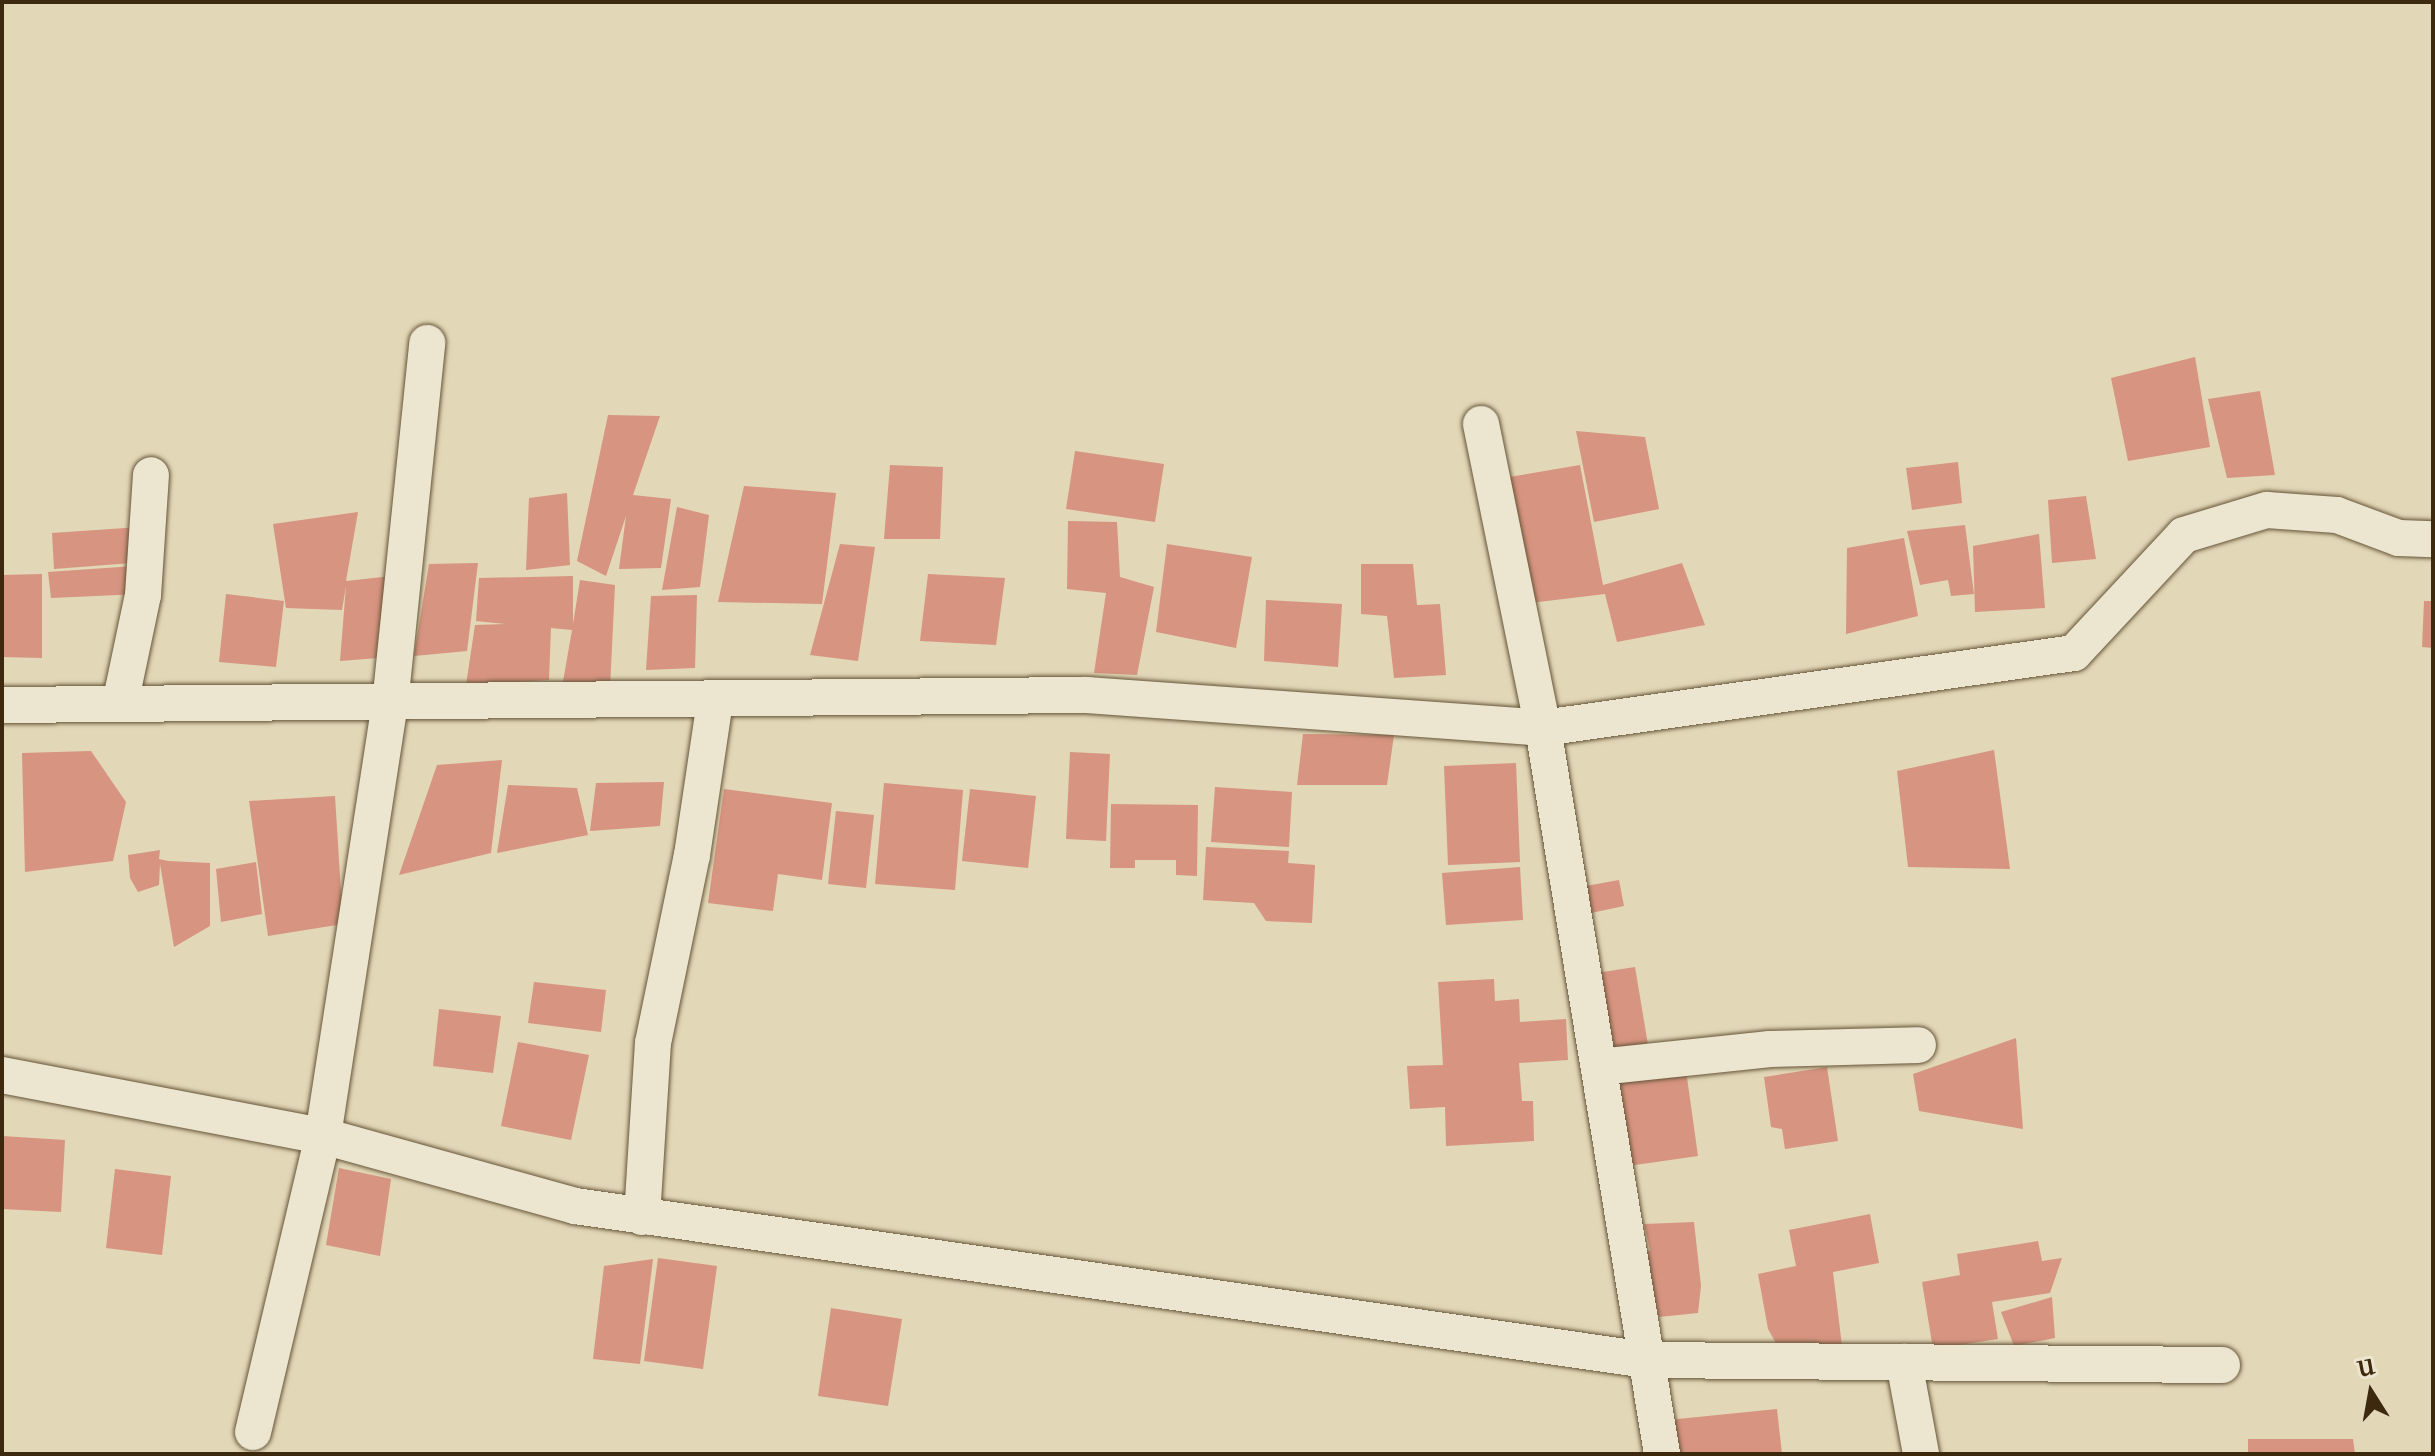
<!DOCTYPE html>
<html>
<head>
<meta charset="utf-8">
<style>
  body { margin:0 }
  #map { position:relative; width:2435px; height:1456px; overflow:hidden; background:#e2d7b7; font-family:"IM FELL French Canon",serif }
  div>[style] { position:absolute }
  .building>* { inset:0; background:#d79480 }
  .roads { filter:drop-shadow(0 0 2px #665538) drop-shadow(0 0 2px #665538) }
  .street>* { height:36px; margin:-18px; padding:0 18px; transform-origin:18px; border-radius:18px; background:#ece5d0 }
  span { translate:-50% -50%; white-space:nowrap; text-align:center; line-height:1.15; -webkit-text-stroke:7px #ece5d0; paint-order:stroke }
  .frame { position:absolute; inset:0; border:4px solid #3d2a0e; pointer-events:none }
  .north { position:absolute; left:2331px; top:1352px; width:80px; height:80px; -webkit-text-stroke:6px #ece5d0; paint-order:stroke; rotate:349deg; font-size:22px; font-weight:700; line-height:32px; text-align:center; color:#3d2a0e }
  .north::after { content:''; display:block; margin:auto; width:28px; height:36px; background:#3d2a0e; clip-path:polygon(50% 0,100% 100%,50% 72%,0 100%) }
</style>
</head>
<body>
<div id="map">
  <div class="building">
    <i style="clip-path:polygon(2195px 357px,2210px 447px,2128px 461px,2111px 378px)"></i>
    <i style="clip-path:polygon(2260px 391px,2275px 475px,2227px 478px,2208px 399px)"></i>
    <i style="clip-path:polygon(608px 415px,660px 416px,633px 495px,671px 499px,661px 568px,619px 569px,626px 516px,606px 576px,577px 561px)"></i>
    <i style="clip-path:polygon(1576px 431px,1645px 437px,1659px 509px,1594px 522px)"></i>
    <i style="clip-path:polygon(1075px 451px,1164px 464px,1155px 522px,1066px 509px)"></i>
    <i style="clip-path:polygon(1958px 462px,1962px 503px,1912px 510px,1906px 468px)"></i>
    <i style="clip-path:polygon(890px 465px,943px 467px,940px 539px,884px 539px)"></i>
    <i style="clip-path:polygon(1580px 465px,1603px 585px,1682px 563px,1705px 625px,1617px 642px,1605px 594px,1530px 603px,1509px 477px)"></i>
    <i style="clip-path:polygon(744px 486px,836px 493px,822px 604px,718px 602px)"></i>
    <i style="clip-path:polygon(567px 493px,570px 565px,526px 570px,529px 498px)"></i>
    <i style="clip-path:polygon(2086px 496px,2096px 559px,2052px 563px,2048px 500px)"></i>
    <i style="clip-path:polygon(677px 507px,709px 515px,700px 587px,662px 590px)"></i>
    <i style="clip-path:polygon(358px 512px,346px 581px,392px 576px,391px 657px,340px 661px,346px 586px,342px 610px,286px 608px,273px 524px)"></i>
    <i style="clip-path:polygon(1068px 521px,1117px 522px,1120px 577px,1154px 587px,1137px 675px,1094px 673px,1106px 593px,1067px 589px)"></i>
    <i style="clip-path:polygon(1965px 525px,1974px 594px,1951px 596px,1948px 580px,1920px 585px,1907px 531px)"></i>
    <i style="clip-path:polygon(140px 527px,145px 562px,54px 569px,52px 533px)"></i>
    <i style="clip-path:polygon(2039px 534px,2045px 608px,1975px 612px,1973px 546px)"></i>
    <i style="clip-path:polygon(1904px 538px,1918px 616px,1846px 634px,1847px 548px)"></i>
    <i style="clip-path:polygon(840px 544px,875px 547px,858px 661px,810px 655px)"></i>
    <i style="clip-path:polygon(1167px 544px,1252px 557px,1236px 648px,1156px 632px)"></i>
    <i style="clip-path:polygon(478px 563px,467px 651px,414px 656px,429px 564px)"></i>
    <i style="clip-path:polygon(1361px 564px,1413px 564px,1417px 605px,1440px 604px,1446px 675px,1394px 678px,1387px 616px,1361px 614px)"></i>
    <i style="clip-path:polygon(134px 566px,141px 594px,51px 598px,48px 572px)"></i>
    <i style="clip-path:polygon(42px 574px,42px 658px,2px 657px,2px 575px)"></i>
    <i style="clip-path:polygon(928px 574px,1005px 578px,996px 645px,920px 641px)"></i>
    <i style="clip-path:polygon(573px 576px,573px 624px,580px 580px,615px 585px,610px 688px,561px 693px,572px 630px,551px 628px,549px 680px,466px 685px,475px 625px,505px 624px,476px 621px,479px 578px)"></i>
    <i style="clip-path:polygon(226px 594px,284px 601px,276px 667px,219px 662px)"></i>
    <i style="clip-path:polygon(697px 595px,695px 668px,646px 670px,651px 596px)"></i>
    <i style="clip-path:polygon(1266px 600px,1342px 604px,1338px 667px,1264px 661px)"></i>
    <i style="clip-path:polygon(2424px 601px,2433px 601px,2433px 648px,2422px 647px)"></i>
    <i style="clip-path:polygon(1303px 734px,1394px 735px,1387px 785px,1297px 785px)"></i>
    <i style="clip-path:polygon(1994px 750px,2010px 869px,1908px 867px,1897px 771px)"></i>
    <i style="clip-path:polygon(91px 751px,126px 802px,113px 861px,25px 872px,22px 753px)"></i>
    <i style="clip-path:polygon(1070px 752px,1110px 754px,1106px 841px,1066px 839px)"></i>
    <i style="clip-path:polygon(502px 760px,491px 853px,399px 875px,437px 765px)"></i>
    <i style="clip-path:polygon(1516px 763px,1520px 862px,1448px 865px,1444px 766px)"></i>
    <i style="clip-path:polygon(664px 782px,660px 826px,590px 831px,596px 783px)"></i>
    <i style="clip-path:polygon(884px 783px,963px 790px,955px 890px,875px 884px)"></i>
    <i style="clip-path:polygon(508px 785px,577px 788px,588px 835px,497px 853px)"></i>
    <i style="clip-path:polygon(1215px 787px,1292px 792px,1289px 847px,1211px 842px)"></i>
    <i style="clip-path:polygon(724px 789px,832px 803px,822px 880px,778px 874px,773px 911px,708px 903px)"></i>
    <i style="clip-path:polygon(970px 789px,1036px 796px,1028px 868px,962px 861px)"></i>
    <i style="clip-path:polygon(335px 796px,343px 924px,268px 936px,249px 801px)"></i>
    <i style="clip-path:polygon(1111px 804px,1198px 805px,1197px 876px,1176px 875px,1176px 860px,1135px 860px,1135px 868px,1110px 868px)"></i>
    <i style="clip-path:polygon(836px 811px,874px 815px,866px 888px,828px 884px)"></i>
    <i style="clip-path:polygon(1206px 847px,1289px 851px,1288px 863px,1315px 865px,1312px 923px,1266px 921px,1254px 903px,1203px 900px)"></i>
    <i style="clip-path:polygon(160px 850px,159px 859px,168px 861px,210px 863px,210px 926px,174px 947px,160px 864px,159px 885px,138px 892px,130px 878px,128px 855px)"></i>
    <i style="clip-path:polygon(256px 862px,262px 914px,221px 922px,216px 869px)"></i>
    <i style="clip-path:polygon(1520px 867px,1523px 920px,1446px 925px,1442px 873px)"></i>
    <i style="clip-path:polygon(1619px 880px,1624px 906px,1591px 913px,1586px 886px)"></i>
    <i style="clip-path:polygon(1635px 967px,1649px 1051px,1604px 1059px,1590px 974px)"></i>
    <i style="clip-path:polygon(1494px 979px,1495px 1001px,1519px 999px,1520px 1022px,1566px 1019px,1568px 1060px,1519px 1063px,1522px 1101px,1533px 1101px,1534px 1141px,1446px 1146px,1445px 1107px,1410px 1109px,1407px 1066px,1443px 1065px,1438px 982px)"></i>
    <i style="clip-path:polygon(534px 982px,606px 990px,601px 1032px,528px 1023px)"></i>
    <i style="clip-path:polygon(439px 1009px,501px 1016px,493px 1073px,433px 1066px)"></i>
    <i style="clip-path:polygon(2016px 1038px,2023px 1129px,1919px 1111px,1913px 1074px)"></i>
    <i style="clip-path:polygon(518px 1042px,589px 1055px,571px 1140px,501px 1126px)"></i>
    <i style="clip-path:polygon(1685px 1063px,1698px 1156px,1621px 1167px,1607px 1074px)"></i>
    <i style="clip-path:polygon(1827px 1067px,1838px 1141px,1785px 1149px,1782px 1129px,1771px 1127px,1764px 1077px)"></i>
    <i style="clip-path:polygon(2px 1136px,65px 1140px,61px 1212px,2px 1209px)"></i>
    <i style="clip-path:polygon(339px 1168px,391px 1179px,380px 1256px,326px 1245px)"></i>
    <i style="clip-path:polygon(115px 1169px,171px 1176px,162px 1255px,106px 1248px)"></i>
    <i style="clip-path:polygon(1870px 1214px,1879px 1263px,1833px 1272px,1842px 1346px,1781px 1352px,1768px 1329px,1758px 1274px,1796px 1266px,1789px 1230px)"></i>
    <i style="clip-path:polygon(1694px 1222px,1701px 1286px,1698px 1313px,1659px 1317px,1643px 1256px,1650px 1250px,1644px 1224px)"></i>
    <i style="clip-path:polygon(2038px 1241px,2042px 1261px,2062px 1258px,2050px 1293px,1992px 1302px,1998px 1339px,1933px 1349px,1922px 1282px,1960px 1275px,1957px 1254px)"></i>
    <i style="clip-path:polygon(658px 1258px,717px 1266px,703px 1369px,644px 1361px)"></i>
    <i style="clip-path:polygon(653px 1259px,640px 1364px,593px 1359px,604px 1266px)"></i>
    <i style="clip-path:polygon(2052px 1297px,2055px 1338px,2014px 1346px,2001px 1312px)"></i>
    <i style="clip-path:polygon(831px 1308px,902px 1319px,888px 1406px,818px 1396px)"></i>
    <i style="clip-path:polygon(1777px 1409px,1782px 1454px,1672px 1454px,1668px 1420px)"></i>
    <i style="clip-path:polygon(2248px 1439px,2353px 1439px,2355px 1454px,2248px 1454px)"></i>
  </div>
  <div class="roads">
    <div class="street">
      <i style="left:1481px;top:424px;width:310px;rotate:78.5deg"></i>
      <i style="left:1543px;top:728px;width:736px;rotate:80.69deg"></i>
      <i style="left:120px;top:704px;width:111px;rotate:-78.1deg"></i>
      <i style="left:143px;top:595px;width:120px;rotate:-86.2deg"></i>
      <i style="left:2px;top:705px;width:1085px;rotate:-0.53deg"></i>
      <i style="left:1087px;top:695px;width:457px;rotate:4.1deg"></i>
      <i style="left:1543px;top:728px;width:536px;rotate:-8.04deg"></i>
      <i style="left:2074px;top:653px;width:161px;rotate:-47deg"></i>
      <i style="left:2184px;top:535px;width:87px;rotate:-16.8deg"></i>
      <i style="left:2267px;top:510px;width:70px;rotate:4.1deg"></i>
      <i style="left:2337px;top:515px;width:66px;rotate:20.4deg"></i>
      <i style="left:2399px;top:538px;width:34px;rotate:2deg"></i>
      <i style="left:1599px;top:1067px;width:172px;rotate:-6deg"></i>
      <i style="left:1770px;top:1049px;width:148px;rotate:-1.5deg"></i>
      <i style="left:2px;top:1075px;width:327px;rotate:10.8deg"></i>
      <i style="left:323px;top:1136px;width:262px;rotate:15.5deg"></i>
      <i style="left:575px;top:1206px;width:1082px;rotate:8.18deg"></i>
      <i style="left:1646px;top:1360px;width:576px;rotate:0.5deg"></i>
      <i style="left:642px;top:1217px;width:174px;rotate:-86.4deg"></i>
      <i style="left:653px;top:1043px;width:192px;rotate:-78.3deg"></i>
      <i style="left:692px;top:855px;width:156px;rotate:-81.5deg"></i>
      <i style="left:1904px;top:1362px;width:94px;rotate:79.5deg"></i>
      <i style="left:253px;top:1432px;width:304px;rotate:-76.7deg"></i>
      <i style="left:323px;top:1136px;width:437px;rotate:-81.2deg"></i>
      <i style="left:390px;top:704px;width:363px;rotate:-84.1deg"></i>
    </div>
  </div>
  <div class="frame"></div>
  <div class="north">U</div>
</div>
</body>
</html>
